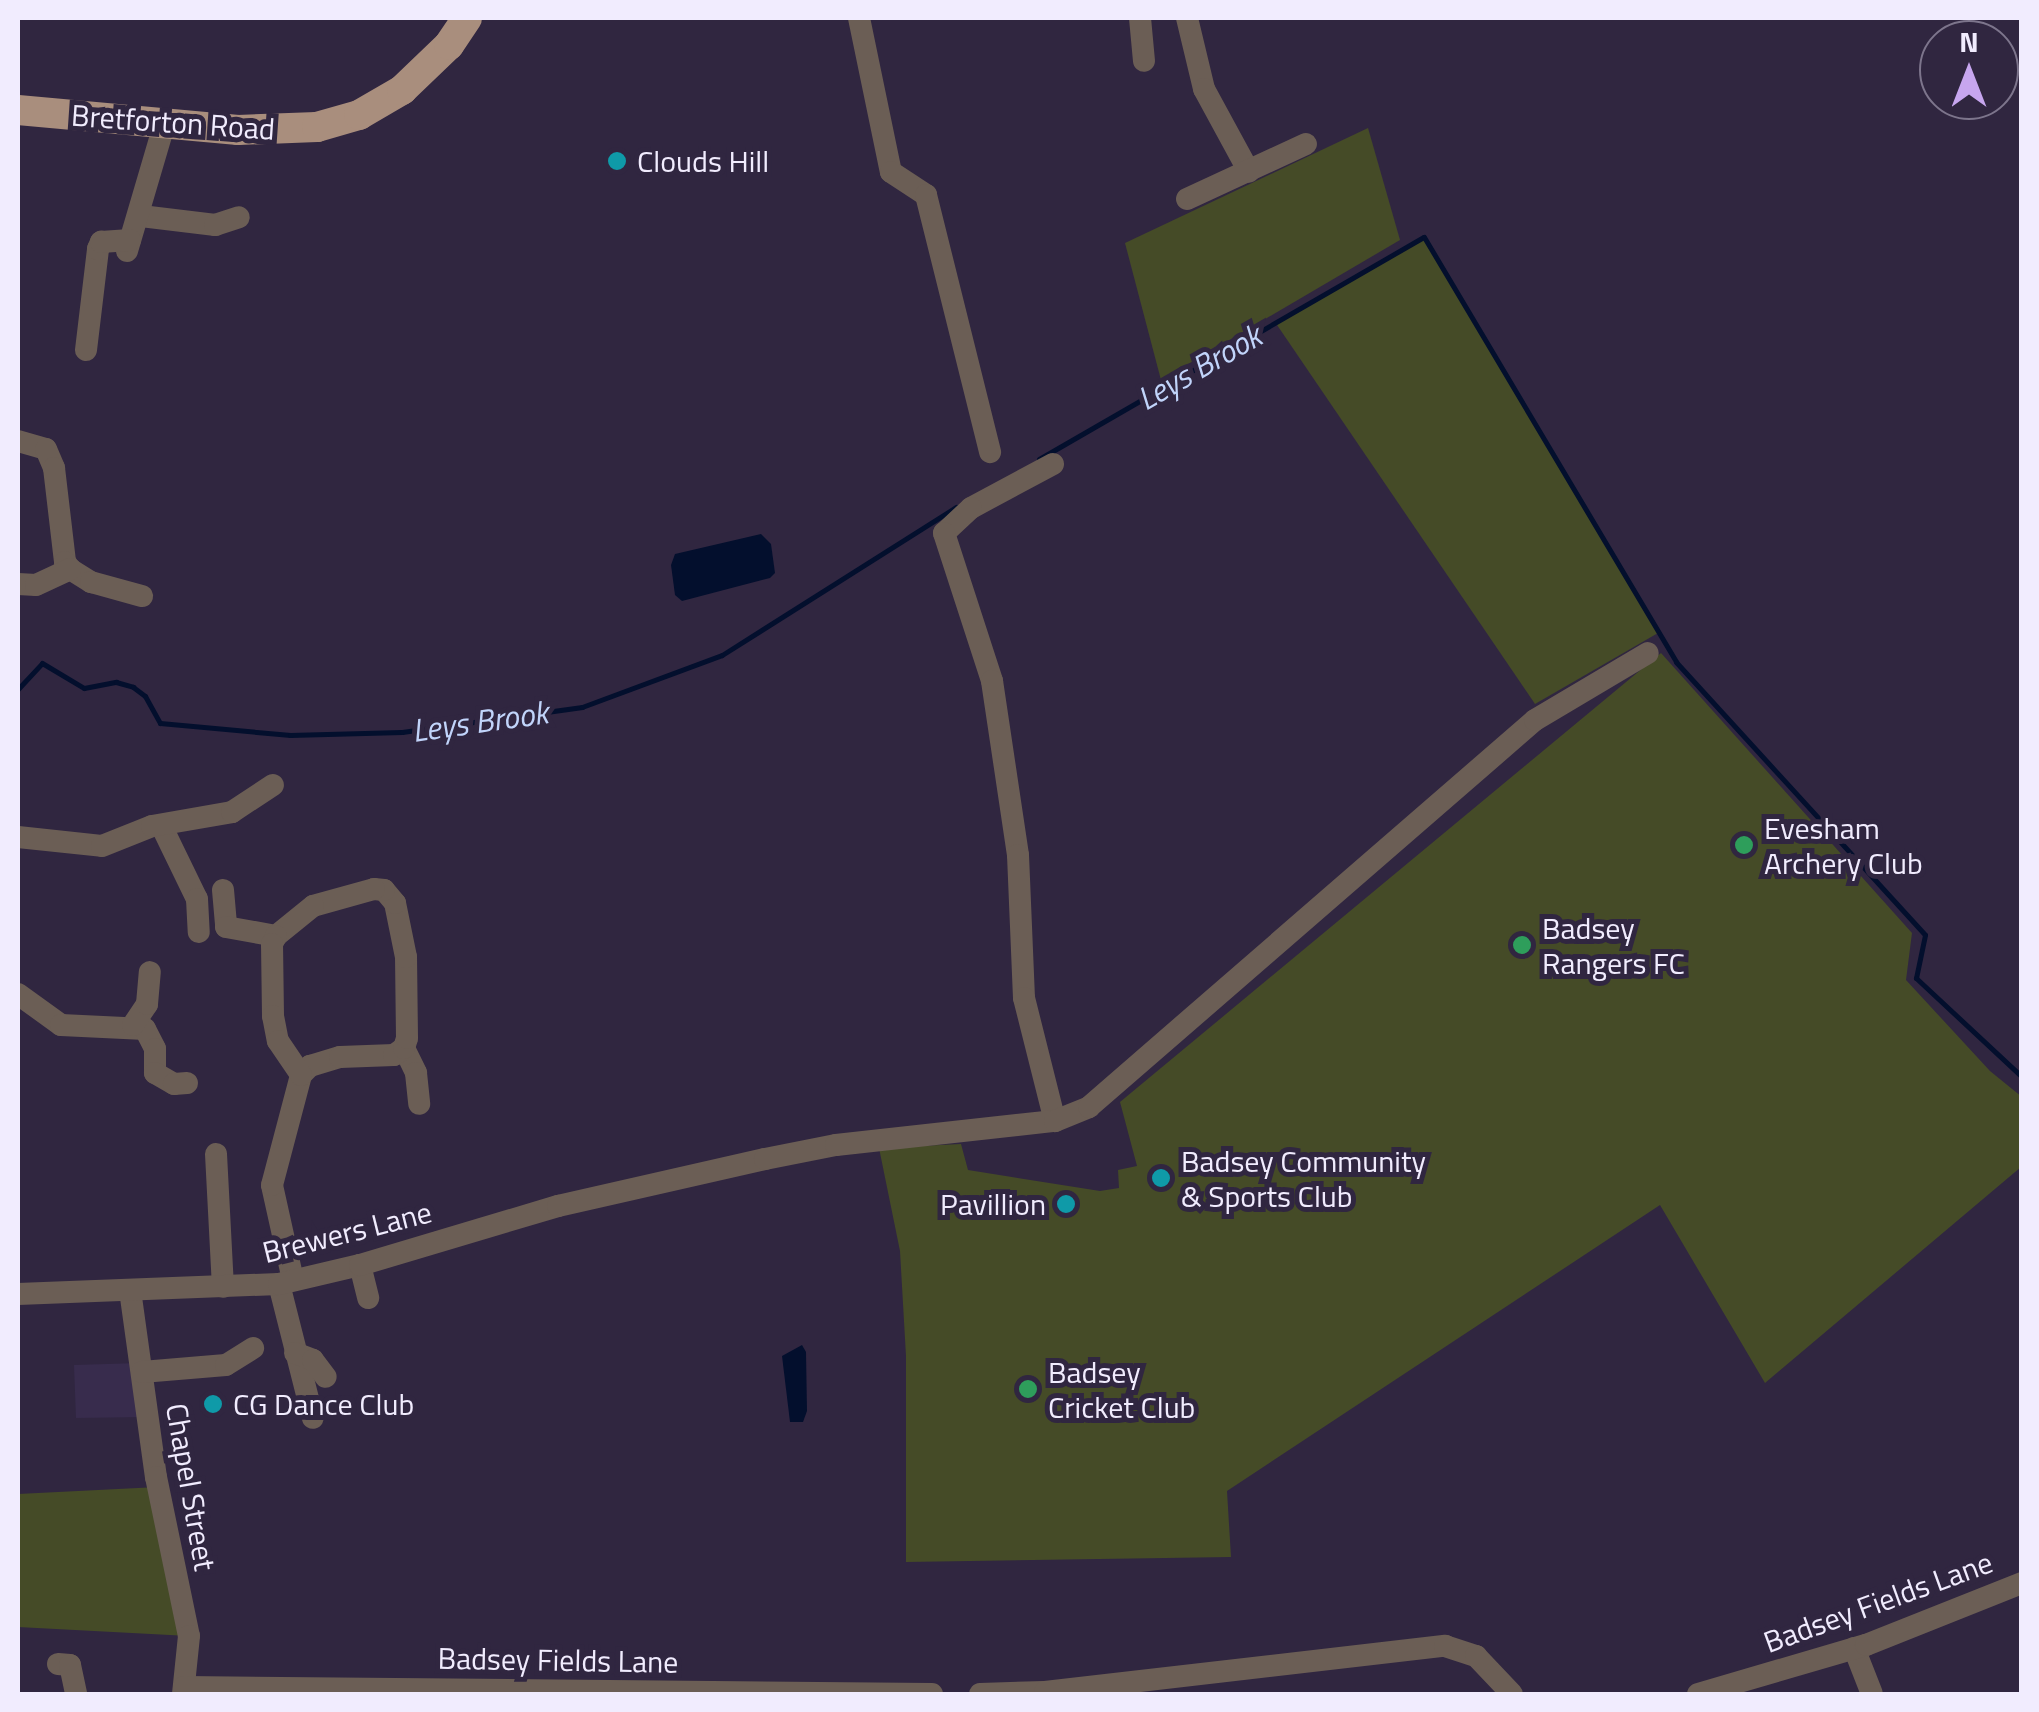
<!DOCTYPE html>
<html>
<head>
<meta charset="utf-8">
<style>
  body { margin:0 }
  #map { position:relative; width:2039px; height:1712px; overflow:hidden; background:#302640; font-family:"Titillium Web",sans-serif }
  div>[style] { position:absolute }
  .built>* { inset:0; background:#382c4d }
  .green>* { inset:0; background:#454b27 }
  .water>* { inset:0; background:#030f2d }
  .stream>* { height:5px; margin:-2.5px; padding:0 2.5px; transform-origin:2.5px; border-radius:2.5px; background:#030f2d }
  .minor>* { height:22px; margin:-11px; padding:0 11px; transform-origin:11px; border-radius:11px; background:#6b5e55 }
  .major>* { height:30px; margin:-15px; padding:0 15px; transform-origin:15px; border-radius:15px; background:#a98e7d }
  .dots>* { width:28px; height:28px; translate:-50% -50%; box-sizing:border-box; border:5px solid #302640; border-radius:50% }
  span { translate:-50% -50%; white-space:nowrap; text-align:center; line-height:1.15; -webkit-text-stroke:10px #302640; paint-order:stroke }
  .street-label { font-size:30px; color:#f1ecfe }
  .poi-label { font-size:30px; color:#f1ecfe }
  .left { translate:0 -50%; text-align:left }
  .right { translate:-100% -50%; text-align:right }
  .water-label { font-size:32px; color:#c1d4fa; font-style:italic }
  .frame { position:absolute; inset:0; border:20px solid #f1ecfe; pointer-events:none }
  .north { position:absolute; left:1919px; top:20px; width:100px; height:100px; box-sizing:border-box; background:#302640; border:2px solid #7d758c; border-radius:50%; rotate:0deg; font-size:28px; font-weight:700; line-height:40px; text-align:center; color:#f1ecfe }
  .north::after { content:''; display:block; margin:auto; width:35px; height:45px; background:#c7a6ef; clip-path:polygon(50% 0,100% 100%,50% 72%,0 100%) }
</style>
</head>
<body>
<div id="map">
  <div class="built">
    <i style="clip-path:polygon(140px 1363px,145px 1417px,76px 1418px,74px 1365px)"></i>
  </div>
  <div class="green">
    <i style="clip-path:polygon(1368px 128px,1400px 240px,1161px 380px,1125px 243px)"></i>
    <i style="clip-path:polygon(1424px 237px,1658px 633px,1535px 704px,1275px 322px)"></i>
    <i style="clip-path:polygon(1661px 653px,1912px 933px,1906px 980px,1990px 1071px,2022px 1097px,2021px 1167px,1765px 1383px,1660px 1205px,1227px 1491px,1231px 1557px,906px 1562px,906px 1356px,900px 1251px,879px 1148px,961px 1144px,968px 1170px,1100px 1191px,1119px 1188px,1118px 1170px,1137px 1166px,1120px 1102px)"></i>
    <i style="clip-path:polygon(158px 1487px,189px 1636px,18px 1627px,18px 1494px)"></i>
  </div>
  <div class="water">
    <i style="clip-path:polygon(761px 534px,771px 544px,775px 573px,770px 578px,682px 601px,675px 595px,671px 565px,675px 554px)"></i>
    <i style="clip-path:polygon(802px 1345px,806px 1352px,807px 1411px,803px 1422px,790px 1422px,782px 1356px)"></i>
  </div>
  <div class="stream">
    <i style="left:1039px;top:459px;width:444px;rotate:-30deg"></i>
    <i style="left:1424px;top:237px;width:494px;rotate:59.3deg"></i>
    <i style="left:1676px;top:662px;width:369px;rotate:47.6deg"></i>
    <i style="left:1925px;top:935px;width:44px;rotate:101.8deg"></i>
    <i style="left:1916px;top:978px;width:145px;rotate:43deg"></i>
    <i style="left:18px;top:689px;width:35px;rotate:-47deg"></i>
    <i style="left:42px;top:663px;width:49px;rotate:30.8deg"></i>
    <i style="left:84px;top:688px;width:33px;rotate:-11deg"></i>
    <i style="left:116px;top:682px;width:18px;rotate:16deg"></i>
    <i style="left:133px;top:687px;width:15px;rotate:37deg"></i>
    <i style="left:145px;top:696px;width:31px;rotate:61deg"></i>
    <i style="left:160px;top:723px;width:131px;rotate:5.3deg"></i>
    <i style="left:290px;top:735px;width:112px;rotate:-1.5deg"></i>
    <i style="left:402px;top:732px;width:182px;rotate:-7.9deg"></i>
    <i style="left:582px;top:707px;width:149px;rotate:-20.4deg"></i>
    <i style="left:722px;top:655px;width:277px;rotate:-32.3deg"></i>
  </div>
  <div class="minor">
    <i style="left:859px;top:18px;width:157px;rotate:78.3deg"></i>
    <i style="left:891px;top:172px;width:42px;rotate:33.3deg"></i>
    <i style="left:926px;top:195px;width:265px;rotate:76deg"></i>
    <i style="left:1140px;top:18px;width:43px;rotate:84.7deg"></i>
    <i style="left:1187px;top:18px;width:73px;rotate:76.5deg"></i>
    <i style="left:1204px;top:89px;width:94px;rotate:61.5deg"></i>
    <i style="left:1187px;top:199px;width:131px;rotate:-24.8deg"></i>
    <i style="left:141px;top:216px;width:75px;rotate:6.9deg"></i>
    <i style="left:215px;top:225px;width:25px;rotate:-18deg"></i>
    <i style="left:127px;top:251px;width:131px;rotate:-73.6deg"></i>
    <i style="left:86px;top:350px;width:102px;rotate:-83.2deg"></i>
    <i style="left:98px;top:249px;width:8px;rotate:-67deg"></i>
    <i style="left:101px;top:242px;width:29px;rotate:-4deg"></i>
    <i style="left:18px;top:441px;width:29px;rotate:16deg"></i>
    <i style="left:46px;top:449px;width:21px;rotate:67deg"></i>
    <i style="left:54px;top:468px;width:95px;rotate:83.3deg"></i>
    <i style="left:65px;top:562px;width:9px;rotate:54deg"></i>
    <i style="left:70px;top:569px;width:25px;rotate:32deg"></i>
    <i style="left:91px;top:582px;width:53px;rotate:15.4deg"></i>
    <i style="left:1053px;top:464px;width:93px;rotate:151.8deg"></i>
    <i style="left:971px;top:508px;width:37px;rotate:137deg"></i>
    <i style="left:944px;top:533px;width:156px;rotate:72deg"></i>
    <i style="left:992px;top:681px;width:176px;rotate:81.5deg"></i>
    <i style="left:1018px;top:855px;width:143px;rotate:87.6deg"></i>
    <i style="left:1024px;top:998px;width:127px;rotate:75.9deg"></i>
    <i style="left:18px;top:584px;width:18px;rotate:3deg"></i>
    <i style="left:36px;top:585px;width:38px;rotate:-25deg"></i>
    <i style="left:161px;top:825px;width:82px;rotate:64.1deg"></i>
    <i style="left:197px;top:899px;width:33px;rotate:87deg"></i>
    <i style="left:18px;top:837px;width:84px;rotate:6.1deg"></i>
    <i style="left:102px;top:846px;width:54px;rotate:-21.8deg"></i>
    <i style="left:152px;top:826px;width:81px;rotate:-9.9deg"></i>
    <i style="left:232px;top:812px;width:49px;rotate:-33.4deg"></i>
    <i style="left:223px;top:890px;width:37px;rotate:85deg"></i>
    <i style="left:226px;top:927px;width:51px;rotate:10.2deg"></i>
    <i style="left:18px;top:994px;width:53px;rotate:35.8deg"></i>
    <i style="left:61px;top:1025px;width:84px;rotate:2.7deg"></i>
    <i style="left:145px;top:1029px;width:22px;rotate:63deg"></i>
    <i style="left:155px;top:1049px;width:24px;rotate:90deg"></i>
    <i style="left:155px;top:1073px;width:22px;rotate:30deg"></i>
    <i style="left:174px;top:1084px;width:13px;rotate:-4deg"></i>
    <i style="left:133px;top:1025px;width:25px;rotate:-56deg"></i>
    <i style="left:147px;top:1004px;width:32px;rotate:-85deg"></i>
    <i style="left:404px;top:1048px;width:28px;rotate:64deg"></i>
    <i style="left:416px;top:1073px;width:31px;rotate:84deg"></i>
    <i style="left:216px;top:1154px;width:133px;rotate:87deg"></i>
    <i style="left:360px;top:1265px;width:34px;rotate:76deg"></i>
    <i style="left:293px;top:1280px;width:97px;rotate:-102.5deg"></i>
    <i style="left:272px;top:1185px;width:114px;rotate:-75.2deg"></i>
    <i style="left:301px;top:1075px;width:13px;rotate:-45deg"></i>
    <i style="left:310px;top:1066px;width:31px;rotate:-17deg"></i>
    <i style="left:340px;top:1057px;width:54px;rotate:-2.1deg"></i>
    <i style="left:394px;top:1055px;width:12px;rotate:-35deg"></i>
    <i style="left:404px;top:1048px;width:10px;rotate:-73deg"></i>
    <i style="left:407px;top:1038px;width:81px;rotate:-90.7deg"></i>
    <i style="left:406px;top:957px;width:55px;rotate:-101.5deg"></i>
    <i style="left:395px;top:903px;width:17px;rotate:-130deg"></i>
    <i style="left:384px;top:890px;width:10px;rotate:-174deg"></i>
    <i style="left:374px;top:889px;width:63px;rotate:164.4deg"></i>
    <i style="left:313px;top:906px;width:48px;rotate:141deg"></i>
    <i style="left:276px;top:936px;width:9px;rotate:117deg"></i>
    <i style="left:272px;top:944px;width:72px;rotate:89.2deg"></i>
    <i style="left:273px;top:1016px;width:25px;rotate:79deg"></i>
    <i style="left:278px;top:1041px;width:41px;rotate:55.9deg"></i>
    <i style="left:279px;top:1284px;width:138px;rotate:75.8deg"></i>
    <i style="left:130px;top:1290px;width:189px;rotate:82.1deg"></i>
    <i style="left:156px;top:1477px;width:162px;rotate:78.3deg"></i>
    <i style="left:189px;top:1636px;width:58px;rotate:95.9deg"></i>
    <i style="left:18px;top:1294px;width:261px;rotate:-2.2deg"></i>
    <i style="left:279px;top:1284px;width:83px;rotate:-13.2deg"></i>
    <i style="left:360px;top:1265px;width:207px;rotate:-16.6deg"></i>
    <i style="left:558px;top:1206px;width:212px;rotate:-12.8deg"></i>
    <i style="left:765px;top:1159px;width:72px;rotate:-11.2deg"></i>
    <i style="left:836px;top:1145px;width:220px;rotate:-6.3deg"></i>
    <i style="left:1055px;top:1121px;width:37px;rotate:-22deg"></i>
    <i style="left:1089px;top:1107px;width:590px;rotate:-40.95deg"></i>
    <i style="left:1535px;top:720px;width:131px;rotate:-30.7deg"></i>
    <i style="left:295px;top:1353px;width:19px;rotate:21deg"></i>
    <i style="left:313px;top:1360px;width:21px;rotate:53deg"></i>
    <i style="left:142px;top:1372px;width:84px;rotate:-4.8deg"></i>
    <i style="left:226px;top:1365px;width:32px;rotate:-32deg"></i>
    <i style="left:1854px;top:1648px;width:49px;rotate:68.6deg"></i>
    <i style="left:58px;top:1664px;width:12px;rotate:5deg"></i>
    <i style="left:70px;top:1665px;width:30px;rotate:78deg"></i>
    <i style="left:184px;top:1687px;width:748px;rotate:0.54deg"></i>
    <i style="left:980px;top:1694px;width:65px;rotate:-1.8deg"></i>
    <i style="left:1045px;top:1692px;width:403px;rotate:-6.6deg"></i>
    <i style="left:1445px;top:1646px;width:33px;rotate:18deg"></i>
    <i style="left:1476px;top:1656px;width:52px;rotate:46.5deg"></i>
    <i style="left:1698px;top:1694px;width:175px;rotate:-16.3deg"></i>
    <i style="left:1866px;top:1645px;width:168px;rotate:-21.7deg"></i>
  </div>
  <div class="major">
    <i style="left:18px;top:110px;width:221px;rotate:5.2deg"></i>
    <i style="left:238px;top:130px;width:79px;rotate:-2.2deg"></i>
    <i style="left:317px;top:127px;width:44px;rotate:-15.9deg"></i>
    <i style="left:359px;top:115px;width:50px;rotate:-30.2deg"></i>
    <i style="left:402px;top:90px;width:65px;rotate:-43.8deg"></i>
    <i style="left:449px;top:45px;width:32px;rotate:-56deg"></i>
  </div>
  <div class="dots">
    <i style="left:617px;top:161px;background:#0f9aa8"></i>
    <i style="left:1744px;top:845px;background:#2e9e5b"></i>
    <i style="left:1522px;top:945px;background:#2e9e5b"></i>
    <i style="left:1161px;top:1178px;background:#0f9aa8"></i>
    <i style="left:1066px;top:1204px;background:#0f9aa8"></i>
    <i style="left:1028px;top:1389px;background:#2e9e5b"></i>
    <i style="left:213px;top:1404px;background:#0f9aa8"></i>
  </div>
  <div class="street-label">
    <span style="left:173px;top:122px;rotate:4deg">Bretforton Road</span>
    <span style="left:347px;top:1232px;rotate:-14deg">Brewers Lane</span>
    <span style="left:191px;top:1487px;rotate:80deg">Chapel Street</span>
    <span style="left:1878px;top:1602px;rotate:-20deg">Badsey Fields Lane</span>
    <span style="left:558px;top:1660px;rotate:1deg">Badsey Fields Lane</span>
  </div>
  <div class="poi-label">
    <span class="left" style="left:637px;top:161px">Clouds Hill</span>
    <span class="left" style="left:1764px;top:845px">Evesham<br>Archery Club</span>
    <span class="left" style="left:1542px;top:945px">Badsey<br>Rangers FC</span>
    <span class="left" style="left:1181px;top:1178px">Badsey Community<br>&amp; Sports Club</span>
    <span class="right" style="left:1046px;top:1204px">Pavillion</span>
    <span class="left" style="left:1048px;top:1389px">Badsey<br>Cricket Club</span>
    <span class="left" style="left:233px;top:1404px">CG Dance Club</span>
  </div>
  <div class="water-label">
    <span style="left:1199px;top:367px;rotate:-30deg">Leys Brook</span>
    <span style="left:480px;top:721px;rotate:-8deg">Leys Brook</span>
  </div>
  <div class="frame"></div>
  <div class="north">N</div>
</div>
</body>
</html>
